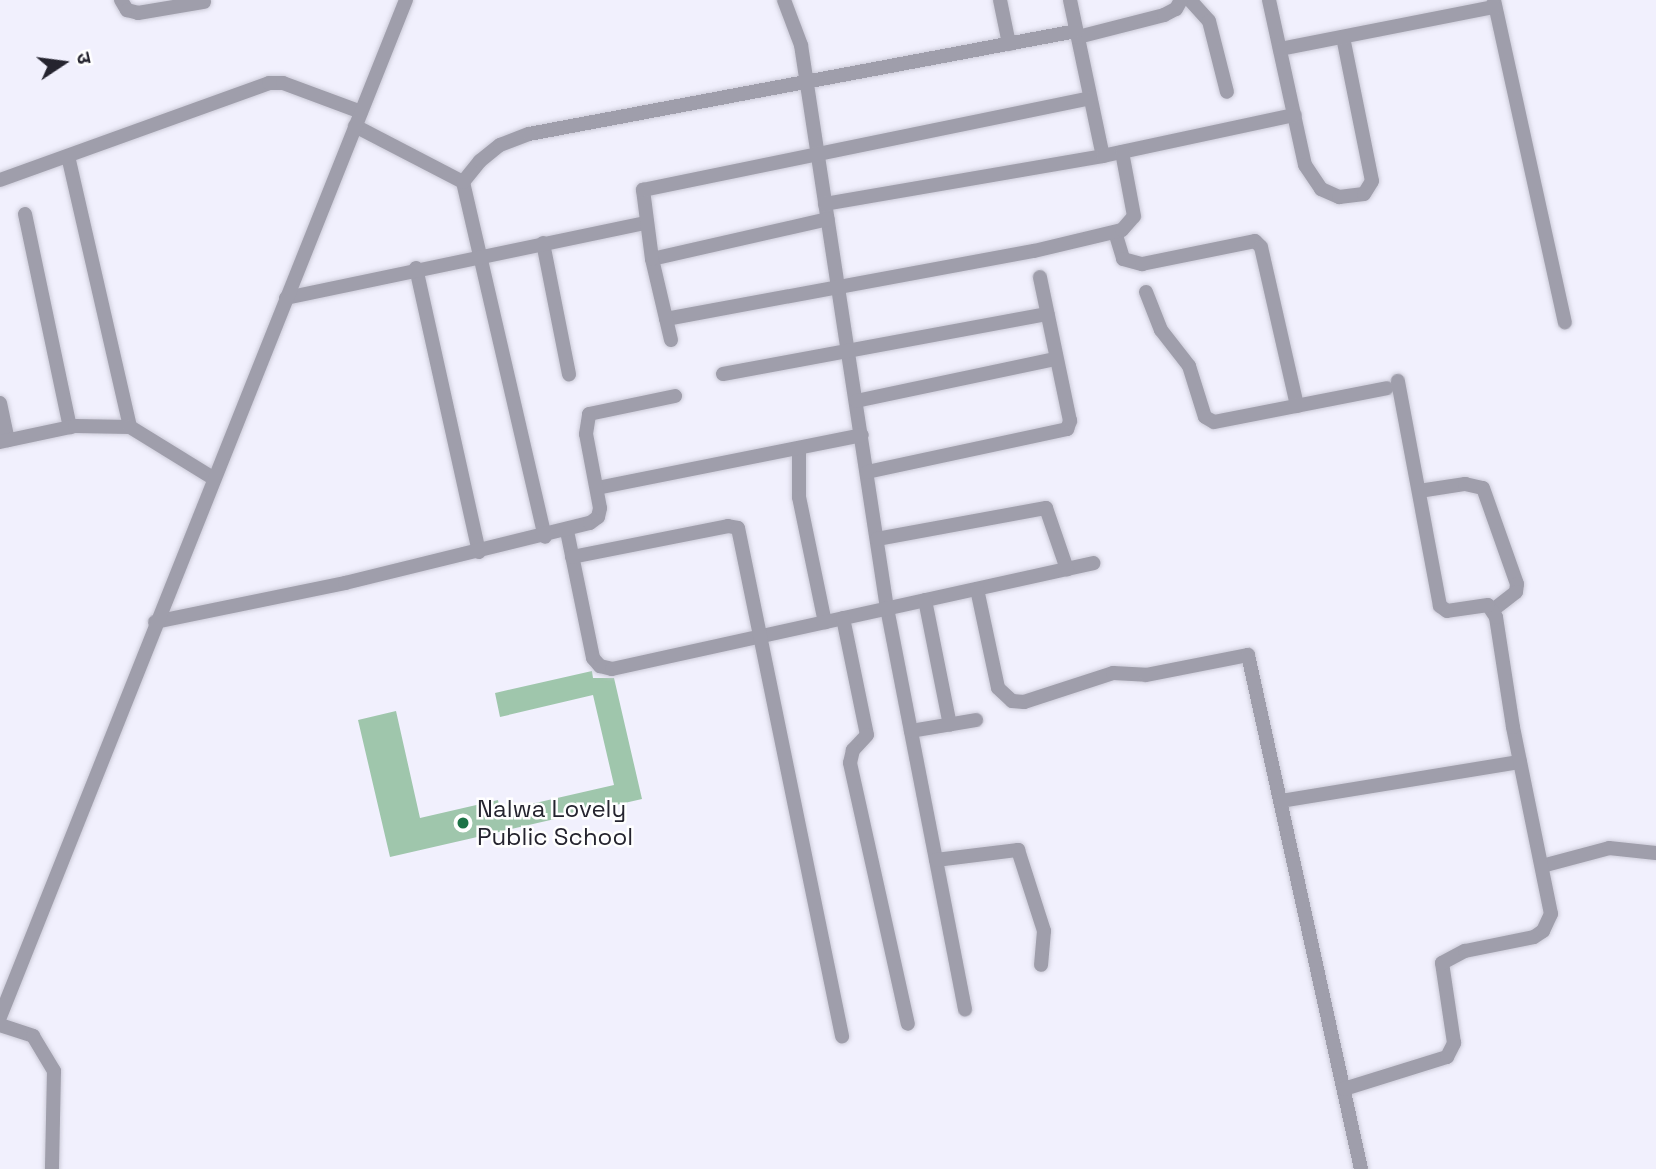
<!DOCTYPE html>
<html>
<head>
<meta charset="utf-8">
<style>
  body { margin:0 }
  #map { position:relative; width:1656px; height:1169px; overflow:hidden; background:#f1f0fd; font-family:"Space Grotesk","Noto Sans Devanagari",sans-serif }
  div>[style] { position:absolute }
  .building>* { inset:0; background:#9fc6ac }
  .roads { filter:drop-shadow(0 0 2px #cccbd8) drop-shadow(0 0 2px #cccbd8) }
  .minor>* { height:14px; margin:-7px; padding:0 7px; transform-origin:7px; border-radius:7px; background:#9f9eab }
  .dots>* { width:19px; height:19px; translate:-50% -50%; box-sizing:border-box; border:4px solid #fff; border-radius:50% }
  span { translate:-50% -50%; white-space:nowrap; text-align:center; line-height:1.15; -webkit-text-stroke:5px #fff; paint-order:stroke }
  .poi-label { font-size:24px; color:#25242f }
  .left { translate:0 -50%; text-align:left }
  .north { position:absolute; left:28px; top:28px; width:70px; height:70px; -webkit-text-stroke:5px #fff; paint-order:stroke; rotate:77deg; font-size:19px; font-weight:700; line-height:28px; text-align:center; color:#25242f }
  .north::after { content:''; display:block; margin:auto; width:24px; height:32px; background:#25242f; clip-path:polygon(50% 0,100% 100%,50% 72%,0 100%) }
</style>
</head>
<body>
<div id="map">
  <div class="building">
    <i style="clip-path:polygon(592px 671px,593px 678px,614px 678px,642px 799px,390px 857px,358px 720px,396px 711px,420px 818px,498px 800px,500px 811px,614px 785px,593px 695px,500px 717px,495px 693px)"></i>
  </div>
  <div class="roads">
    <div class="minor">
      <i style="left:121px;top:0;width:12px;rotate:59deg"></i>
      <i style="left:127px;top:10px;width:11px;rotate:15deg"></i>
      <i style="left:138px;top:13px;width:67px;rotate:-9.5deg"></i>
      <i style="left:784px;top:0;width:48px;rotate:69.3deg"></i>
      <i style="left:801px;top:45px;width:570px;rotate:81.32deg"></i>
      <i style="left:887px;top:608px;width:409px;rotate:79deg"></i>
      <i style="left:1000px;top:0;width:45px;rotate:78.4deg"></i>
      <i style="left:1070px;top:0;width:159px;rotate:78.1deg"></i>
      <i style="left:1190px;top:0;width:28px;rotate:48deg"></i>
      <i style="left:1209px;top:21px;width:73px;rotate:75.8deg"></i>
      <i style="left:1269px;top:0;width:169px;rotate:77.7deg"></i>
      <i style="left:1305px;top:165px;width:29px;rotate:56deg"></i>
      <i style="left:1321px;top:189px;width:20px;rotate:24deg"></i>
      <i style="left:1339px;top:197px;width:25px;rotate:-7deg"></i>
      <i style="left:1364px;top:194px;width:15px;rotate:-58deg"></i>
      <i style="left:1372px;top:181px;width:147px;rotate:-101.4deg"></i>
      <i style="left:1494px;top:0;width:330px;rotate:77.6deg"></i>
      <i style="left:1078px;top:37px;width:89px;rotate:-14.3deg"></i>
      <i style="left:1164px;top:15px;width:13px;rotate:-27deg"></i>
      <i style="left:1176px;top:9px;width:10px;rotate:-61deg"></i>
      <i style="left:1280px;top:49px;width:219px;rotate:-11.1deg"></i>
      <i style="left:355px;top:126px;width:122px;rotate:27.4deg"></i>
      <i style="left:463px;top:182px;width:364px;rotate:77deg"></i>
      <i style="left:68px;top:156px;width:278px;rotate:77.1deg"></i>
      <i style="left:0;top:180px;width:286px;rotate:-19.8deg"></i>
      <i style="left:269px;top:83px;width:14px"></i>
      <i style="left:283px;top:83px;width:83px;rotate:20.4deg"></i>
      <i style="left:463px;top:182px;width:27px;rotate:-51deg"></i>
      <i style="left:480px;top:161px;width:26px;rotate:-39deg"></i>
      <i style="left:500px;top:145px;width:31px;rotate:-21deg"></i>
      <i style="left:529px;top:134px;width:557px;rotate:-10.66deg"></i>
      <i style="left:825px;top:204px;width:282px;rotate:-9.8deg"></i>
      <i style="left:1103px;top:156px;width:196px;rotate:-12.1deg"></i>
      <i style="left:25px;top:214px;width:218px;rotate:78.1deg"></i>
      <i style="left:1115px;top:232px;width:28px;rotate:73deg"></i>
      <i style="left:1123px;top:259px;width:20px;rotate:15deg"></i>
      <i style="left:1142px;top:264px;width:115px;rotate:-11.5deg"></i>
      <i style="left:1255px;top:241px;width:8px;rotate:45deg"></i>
      <i style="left:1261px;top:247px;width:163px;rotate:77.2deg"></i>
      <i style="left:543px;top:243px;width:134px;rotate:78.8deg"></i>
      <i style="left:652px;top:259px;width:180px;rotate:-12.8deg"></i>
      <i style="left:416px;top:268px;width:291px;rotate:77.5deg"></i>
      <i style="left:1146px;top:292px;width:41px;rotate:68.5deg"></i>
      <i style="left:1161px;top:330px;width:46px;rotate:52.1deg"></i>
      <i style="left:1189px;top:366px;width:53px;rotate:72.6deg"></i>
      <i style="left:1205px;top:417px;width:10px;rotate:29deg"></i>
      <i style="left:1214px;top:422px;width:176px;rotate:-11.1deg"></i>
      <i style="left:286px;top:298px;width:368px;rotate:-11.8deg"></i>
      <i style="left:666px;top:319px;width:374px;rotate:-10.5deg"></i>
      <i style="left:1034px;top:251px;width:90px;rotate:-13.4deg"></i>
      <i style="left:1122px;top:230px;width:18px;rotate:-49deg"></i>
      <i style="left:1134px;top:216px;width:65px;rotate:-100.6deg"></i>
      <i style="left:671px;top:340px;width:83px;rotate:-103.2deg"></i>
      <i style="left:652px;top:259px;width:70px;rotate:-97.4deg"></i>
      <i style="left:643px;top:190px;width:456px;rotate:-11.6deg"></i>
      <i style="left:723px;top:374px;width:330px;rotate:-10.5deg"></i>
      <i style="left:856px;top:401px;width:204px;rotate:-11.9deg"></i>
      <i style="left:0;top:403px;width:38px;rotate:78deg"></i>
      <i style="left:0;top:442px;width:77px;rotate:-12deg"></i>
      <i style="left:75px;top:426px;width:55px;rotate:1deg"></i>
      <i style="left:130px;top:427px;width:97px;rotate:31.6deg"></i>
      <i style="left:799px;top:448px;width:49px;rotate:90deg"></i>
      <i style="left:799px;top:497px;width:128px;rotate:78.3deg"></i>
      <i style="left:867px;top:472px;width:205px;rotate:-12.1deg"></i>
      <i style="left:1067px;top:429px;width:9px;rotate:-69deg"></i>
      <i style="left:1070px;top:421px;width:147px;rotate:-101.8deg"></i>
      <i style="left:597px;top:488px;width:270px;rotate:-11.3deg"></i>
      <i style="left:1419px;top:491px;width:47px;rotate:-8.7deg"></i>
      <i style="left:1465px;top:484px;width:18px;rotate:13deg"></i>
      <i style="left:1483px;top:488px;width:102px;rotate:70.5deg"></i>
      <i style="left:1517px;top:584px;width:8px;rotate:97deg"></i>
      <i style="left:1516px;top:592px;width:29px;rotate:142deg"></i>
      <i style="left:567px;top:531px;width:130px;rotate:78.4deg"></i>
      <i style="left:593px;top:658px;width:11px;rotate:49deg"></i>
      <i style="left:600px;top:666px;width:12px;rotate:14deg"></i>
      <i style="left:612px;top:669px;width:493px;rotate:-12.4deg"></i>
      <i style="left:877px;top:539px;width:172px;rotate:-10.4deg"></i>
      <i style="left:1046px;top:508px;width:65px;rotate:71deg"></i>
      <i style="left:572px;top:557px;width:159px;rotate:-11.2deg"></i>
      <i style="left:728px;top:526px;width:10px;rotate:11deg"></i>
      <i style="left:738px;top:528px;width:519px;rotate:78.43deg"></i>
      <i style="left:977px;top:589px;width:101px;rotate:78deg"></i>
      <i style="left:998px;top:688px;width:19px;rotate:43deg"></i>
      <i style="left:1012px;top:701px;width:12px;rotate:5deg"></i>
      <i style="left:1024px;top:702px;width:94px;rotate:-18deg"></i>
      <i style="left:1113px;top:673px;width:33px;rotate:3deg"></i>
      <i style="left:1146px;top:675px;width:104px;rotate:-11.1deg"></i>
      <i style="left:1248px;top:655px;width:526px;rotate:77.6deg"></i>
      <i style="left:925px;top:600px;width:127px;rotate:78.7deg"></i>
      <i style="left:843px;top:618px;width:119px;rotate:78.4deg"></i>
      <i style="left:867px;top:735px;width:21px;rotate:133deg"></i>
      <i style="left:853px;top:750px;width:13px;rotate:103deg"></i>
      <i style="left:850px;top:763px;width:267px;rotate:77.5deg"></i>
      <i style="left:155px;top:622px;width:194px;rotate:-11.6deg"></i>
      <i style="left:345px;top:583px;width:252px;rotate:-13.8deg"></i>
      <i style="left:590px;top:523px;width:10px;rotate:-37deg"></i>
      <i style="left:598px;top:517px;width:9px;rotate:-77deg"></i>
      <i style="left:600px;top:508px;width:75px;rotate:-100.7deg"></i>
      <i style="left:586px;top:434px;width:20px;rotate:-81deg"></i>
      <i style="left:589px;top:414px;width:88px;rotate:-11.8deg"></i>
      <i style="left:911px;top:731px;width:66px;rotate:-9.6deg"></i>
      <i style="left:1281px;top:801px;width:242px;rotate:-9.3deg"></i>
      <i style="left:936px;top:860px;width:83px;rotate:-7deg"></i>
      <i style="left:1018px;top:850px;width:85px;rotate:72.2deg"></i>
      <i style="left:1044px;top:931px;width:34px;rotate:95deg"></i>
      <i style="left:1542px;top:866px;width:69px;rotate:-15deg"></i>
      <i style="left:1609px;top:848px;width:47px;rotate:6.1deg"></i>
      <i style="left:0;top:1017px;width:1095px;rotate:-68.24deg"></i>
      <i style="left:0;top:1025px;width:35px;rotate:18deg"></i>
      <i style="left:33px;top:1036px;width:41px;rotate:59deg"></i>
      <i style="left:54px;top:1071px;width:98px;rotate:91.2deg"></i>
      <i style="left:1344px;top:1089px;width:108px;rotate:-17.3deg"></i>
      <i style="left:1447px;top:1057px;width:16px;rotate:-63deg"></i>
      <i style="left:1454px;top:1043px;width:81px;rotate:-98.5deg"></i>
      <i style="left:1442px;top:963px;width:26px;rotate:-28deg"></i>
      <i style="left:1465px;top:951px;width:70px;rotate:-11.5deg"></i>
      <i style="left:1534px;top:937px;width:11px;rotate:-34deg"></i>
      <i style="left:1543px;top:931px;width:19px;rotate:-65deg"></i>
      <i style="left:1551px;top:914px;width:191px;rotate:-101.5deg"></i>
      <i style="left:1513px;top:727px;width:111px;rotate:-98.8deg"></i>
      <i style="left:1496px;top:617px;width:14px;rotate:-124deg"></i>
      <i style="left:1488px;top:605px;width:41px;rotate:171.7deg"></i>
      <i style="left:1447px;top:611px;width:9px;rotate:-144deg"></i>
      <i style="left:1440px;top:606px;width:229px;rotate:-100.6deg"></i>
    </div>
  </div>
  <div class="dots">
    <i style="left:463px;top:823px;background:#1c7346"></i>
  </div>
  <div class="poi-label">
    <span class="left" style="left:477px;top:823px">Nalwa Lovely<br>Public School</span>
  </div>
  <div class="north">उ</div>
</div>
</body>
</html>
